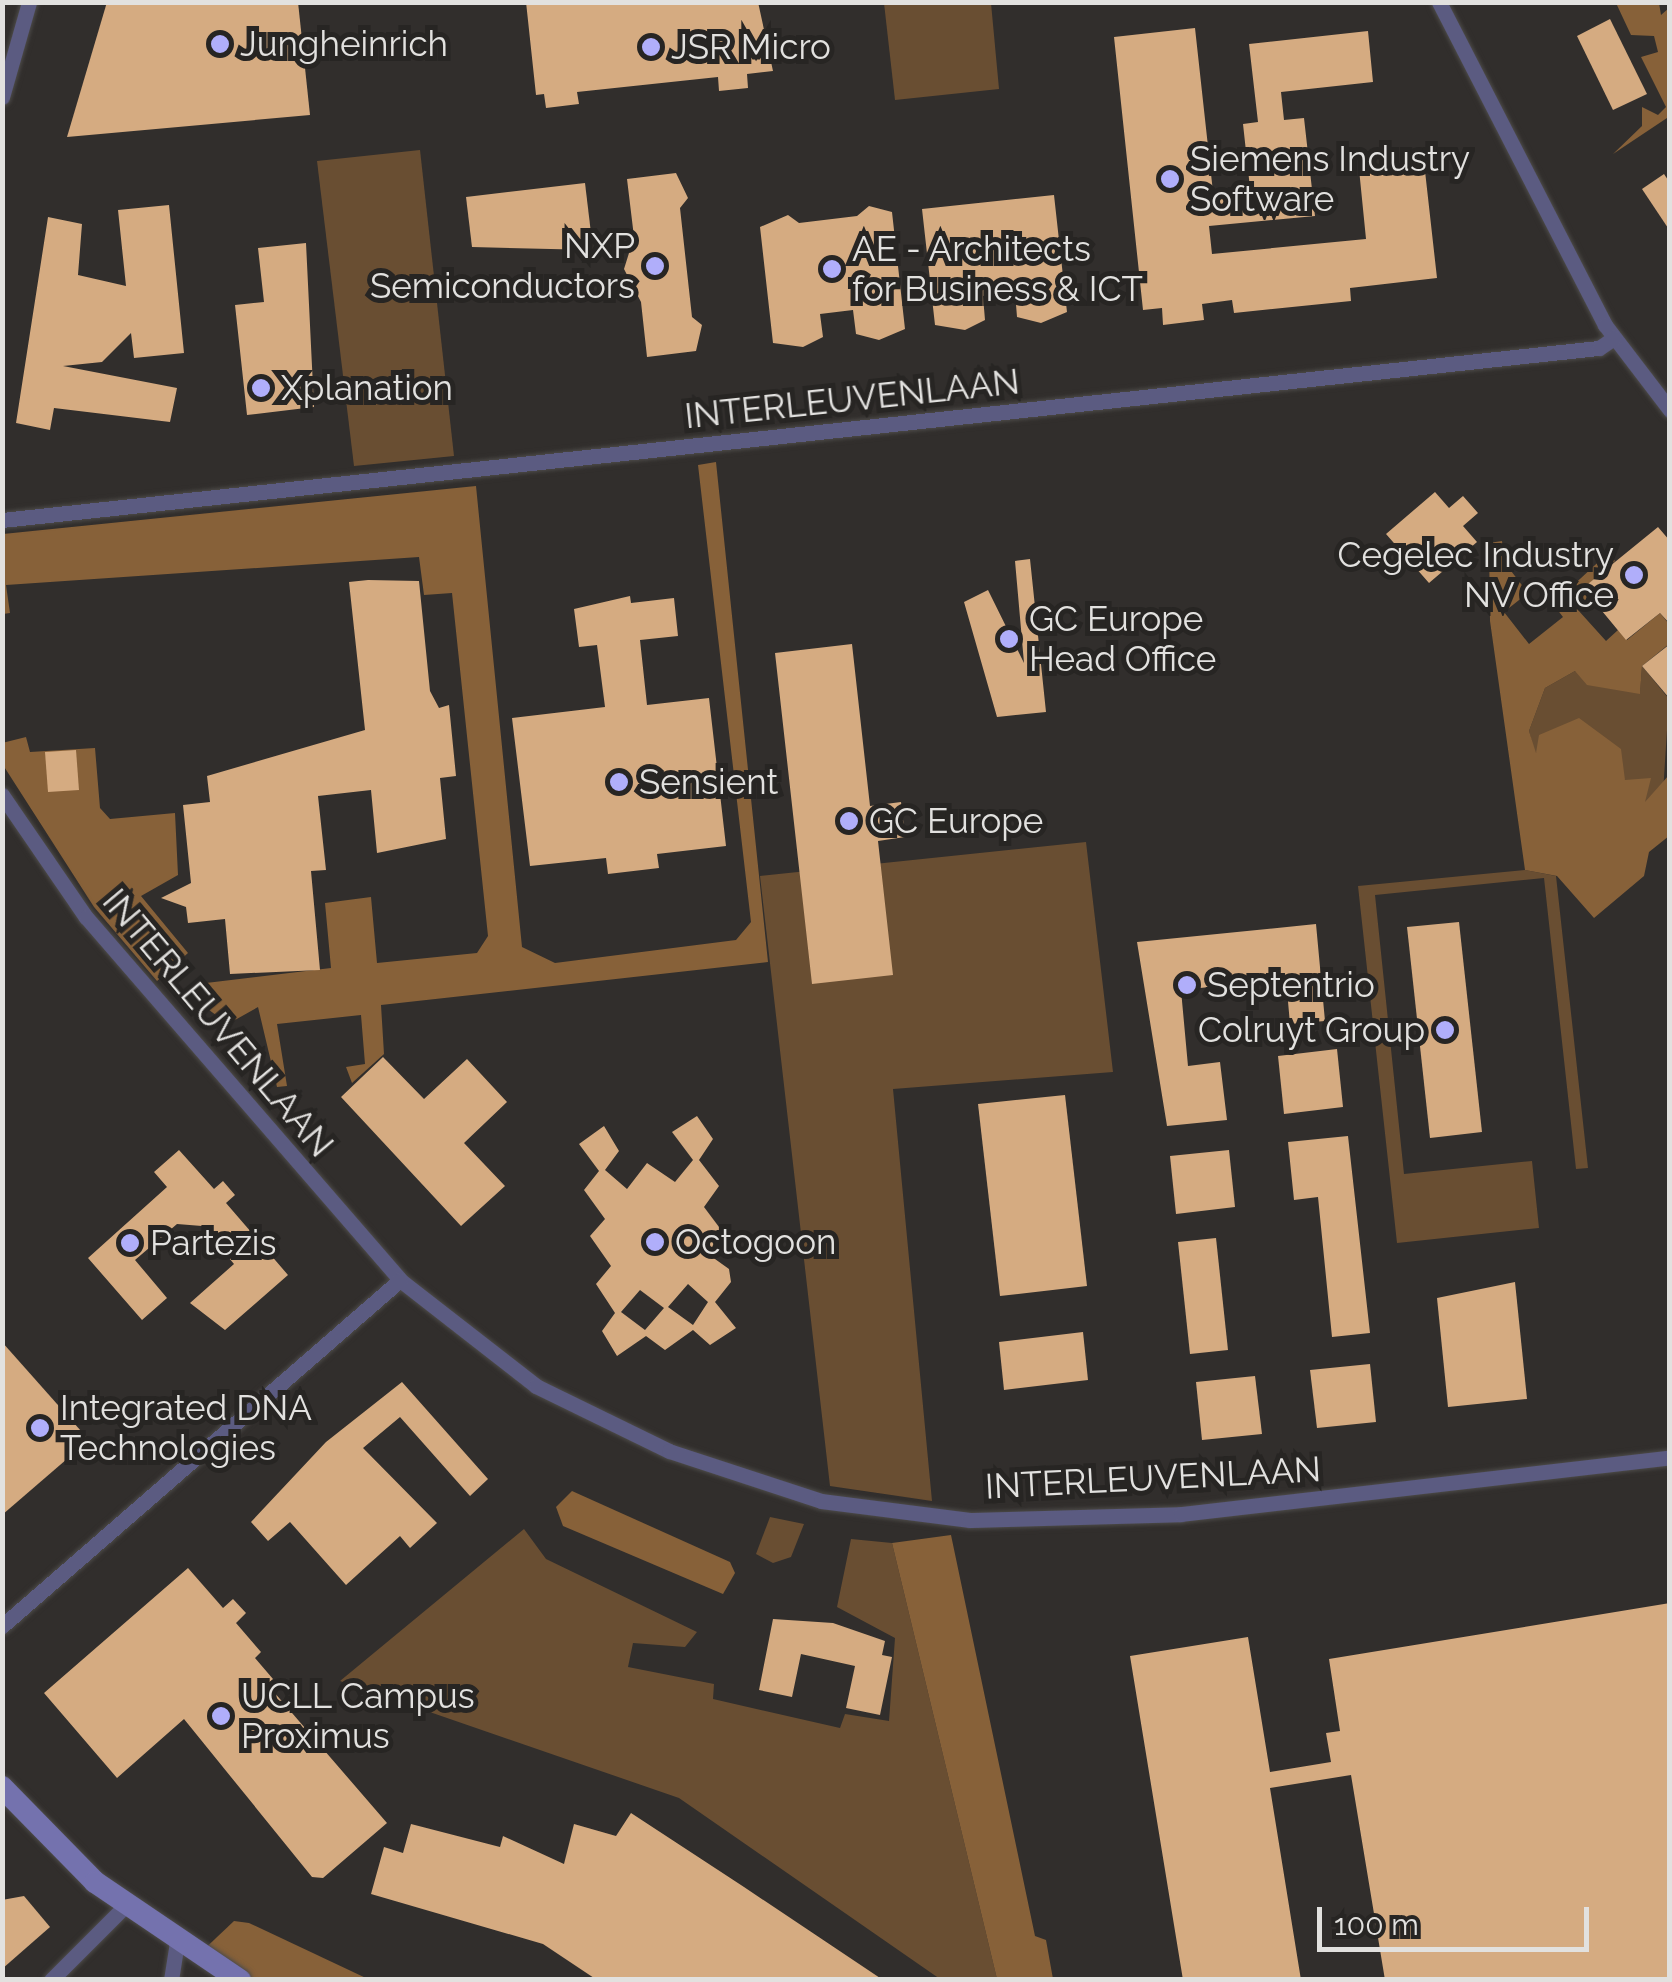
<!DOCTYPE html>
<html>
<head>
<meta charset="utf-8">
<style>
  body { margin:0 }
  #map { position:relative; width:1672px; height:1982px; overflow:hidden; background:#312e2c; font-family:Raleway,sans-serif }
  div>[style] { position:absolute }
  .green>* { inset:0; background:#694e32 }
  .forest>* { inset:0; background:#876139 }
  .building>* { inset:0; background:#d5ab81 }
  .roads { filter:drop-shadow(0 0 2px #4d4b49) drop-shadow(0 0 2px #4d4b49) }
  .street>* { height:15px; margin:-7.5px; padding:0 7.5px; transform-origin:7.5px; border-radius:7.5px; background:#5b5b81 }
  .secondary>* { height:22px; margin:-11px; padding:0 11px; transform-origin:11px; border-radius:11px; background:#7472ae }
  .dots>* { width:28px; height:28px; translate:-50% -50%; box-sizing:border-box; border:5px solid #272523; border-radius:50% }
  span { translate:-50% -50%; white-space:nowrap; text-align:center; line-height:1.15; -webkit-text-stroke:10px #272523; paint-order:stroke }
  .poi-label { font-size:35px; color:#e2e1df }
  .left { translate:0 -50%; text-align:left }
  .right { translate:-100% -50%; text-align:right }
  .street-label { font-size:35px; color:#e2e1df }
  .frame { position:absolute; inset:0; border:5px solid #e2e1df; pointer-events:none }
  .scale { position:absolute; left:1317px; top:1907px; width:272px; height:45px; box-sizing:border-box; border:5px solid #e2e1df; border-top:0; padding-left:12px; font-size:30px; line-height:35px; white-space:nowrap; color:#e2e1df; -webkit-text-stroke:8px #272523; paint-order:stroke }
</style>
</head>
<body>
<div id="map">
  <div class="green">
    <i style="clip-path:polygon(884px 3px,991px 3px,999px 89px,895px 100px)"></i>
    <i style="clip-path:polygon(420px 150px,454px 456px,354px 466px,317px 161px)"></i>
    <i style="clip-path:polygon(1642px 666px,1669px 699px,1663px 793px,1644px 803px,1619px 773px,1543px 745px,1535px 754px,1529px 731px,1545px 688px,1575px 671px,1640px 693px)"></i>
    <i style="clip-path:polygon(1086px 842px,1113px 1072px,893px 1089px,932px 1501px,830px 1486px,760px 876px)"></i>
    <i style="clip-path:polygon(1525px 870px,1556px 876px,1588px 1168px,1576px 1169px,1544px 878px,1375px 895px,1404px 1174px,1532px 1161px,1539px 1228px,1397px 1243px,1358px 886px)"></i>
    <i style="clip-path:polygon(770px 1517px,804px 1524px,791px 1557px,773px 1563px,756px 1554px)"></i>
    <i style="clip-path:polygon(524px 1529px,546px 1559px,697px 1632px,685px 1647px,633px 1643px,628px 1667px,714px 1684px,713px 1699px,840px 1728px,845px 1714px,889px 1721px,895px 1638px,837px 1607px,851px 1539px,892px 1543px,997px 1979px,940px 1979px,679px 1798px,340px 1681px)"></i>
  </div>
  <div class="forest">
    <i style="clip-path:polygon(1616px 3px,1659px 3px,1661px 15px,1669px 8px,1670px 116px,1613px 154px,1642px 126px,1642px 107px,1658px 115px,1666px 107px,1641px 57px,1658px 52px,1654px 36px,1631px 35px)"></i>
    <i style="clip-path:polygon(716px 462px,768px 962px,381px 1005px,384px 1054px,352px 1083px,346px 1067px,365px 1064px,361px 1015px,277px 1024px,287px 1086px,277px 1087px,258px 1007px,228px 1024px,201px 1004px,206px 983px,331px 968px,325px 903px,371px 897px,377px 963px,477px 953px,488px 936px,452px 593px,424px 595px,419px 557px,6px 585px,10px 613px,3px 614px,3px 534px,476px 486px,522px 947px,555px 963px,736px 940px,751px 922px,698px 465px)"></i>
    <i style="clip-path:polygon(1502px 541px,1505px 563px,1528px 593px,1504px 612px,1529px 644px,1563px 617px,1553px 604px,1608px 553px,1615px 561px,1584px 588px,1591px 598px,1578px 610px,1606px 641px,1618px 630px,1627px 640px,1660px 613px,1669px 624px,1669px 644px,1642px 666px,1640px 694px,1587px 685px,1575px 671px,1545px 688px,1529px 731px,1536px 753px,1539px 735px,1579px 718px,1621px 749px,1625px 780px,1651px 778px,1645px 802px,1669px 775px,1669px 836px,1649px 852px,1644px 876px,1594px 918px,1557px 876px,1525px 870px,1490px 621px,1489px 543px)"></i>
    <i style="clip-path:polygon(26px 737px,30px 752px,95px 748px,100px 808px,110px 819px,175px 813px,178px 875px,141px 896px,188px 953px,157px 981px,94px 907px,3px 765px,2px 743px)"></i>
    <i style="clip-path:polygon(572px 1491px,730px 1562px,735px 1573px,723px 1594px,563px 1526px,556px 1507px)"></i>
    <i style="clip-path:polygon(951px 1535px,1035px 1936px,1046px 1940px,1053px 1979px,997px 1979px,892px 1543px)"></i>
    <i style="clip-path:polygon(234px 1921px,249px 1923px,368px 1979px,235px 1979px,197px 1956px)"></i>
  </div>
  <div class="building">
    <i style="clip-path:polygon(107px 2px,298px 2px,310px 115px,67px 137px)"></i>
    <i style="clip-path:polygon(526px 2px,758px 2px,773px 71px,747px 74px,748px 88px,719px 91px,718px 77px,577px 92px,579px 104px,546px 108px,544px 94px,536px 95px)"></i>
    <i style="clip-path:polygon(1610px 19px,1647px 94px,1613px 110px,1577px 36px)"></i>
    <i style="clip-path:polygon(1195px 28px,1213px 192px,1250px 188px,1243px 124px,1258px 122px,1249px 44px,1368px 31px,1373px 82px,1281px 92px,1284px 120px,1304px 118px,1315px 216px,1209px 226px,1212px 254px,1366px 239px,1359px 169px,1424px 162px,1437px 278px,1350px 288px,1351px 301px,1234px 313px,1232px 300px,1202px 304px,1204px 320px,1163px 325px,1162px 308px,1143px 310px,1114px 37px)"></i>
    <i style="clip-path:polygon(676px 173px,688px 198px,680px 208px,692px 317px,702px 325px,696px 351px,647px 357px,641px 302px,624px 269px,634px 237px,627px 179px)"></i>
    <i style="clip-path:polygon(1664px 174px,1670px 183px,1670px 231px,1642px 189px)"></i>
    <i style="clip-path:polygon(585px 183px,593px 250px,472px 247px,466px 197px)"></i>
    <i style="clip-path:polygon(1054px 195px,1067px 312px,1041px 323px,1017px 317px,1015px 292px,983px 296px,985px 320px,965px 330px,935px 325px,922px 209px)"></i>
    <i style="clip-path:polygon(169px 205px,184px 353px,134px 358px,131px 333px,102px 362px,63px 366px,177px 388px,170px 422px,54px 408px,50px 430px,16px 423px,48px 217px,82px 224px,78px 275px,126px 286px,118px 210px)"></i>
    <i style="clip-path:polygon(869px 206px,892px 212px,905px 329px,879px 340px,856px 334px,853px 310px,820px 314px,823px 337px,803px 347px,773px 343px,760px 227px,788px 215px,799px 223px,857px 216px)"></i>
    <i style="clip-path:polygon(306px 243px,314px 407px,247px 415px,235px 305px,264px 302px,258px 248px)"></i>
    <i style="clip-path:polygon(1435px 492px,1449px 508px,1463px 496px,1478px 513px,1463px 526px,1477px 542px,1429px 583px,1386px 534px)"></i>
    <i style="clip-path:polygon(1658px 527px,1670px 541px,1670px 624px,1660px 613px,1626px 640px,1583px 588px)"></i>
    <i style="clip-path:polygon(1030px 559px,1046px 712px,997px 717px,964px 602px,988px 590px,1024px 663px,1015px 561px)"></i>
    <i style="clip-path:polygon(368px 580px,419px 581px,430px 691px,439px 708px,449px 705px,456px 776px,440px 778px,446px 839px,377px 853px,371px 790px,318px 796px,326px 870px,311px 871px,320px 970px,230px 974px,225px 919px,188px 923px,186px 907px,161px 898px,191px 883px,183px 805px,210px 802px,207px 776px,365px 730px,349px 582px)"></i>
    <i style="clip-path:polygon(630px 596px,631px 603px,674px 598px,678px 636px,640px 640px,647px 705px,709px 698px,726px 846px,657px 854px,659px 868px,608px 874px,606px 858px,530px 866px,512px 718px,605px 707px,597px 645px,579px 647px,574px 609px)"></i>
    <i style="clip-path:polygon(852px 644px,870px 806px,901px 802px,905px 837px,878px 841px,893px 975px,812px 984px,775px 653px)"></i>
    <i style="clip-path:polygon(1670px 644px,1670px 699px,1642px 666px)"></i>
    <i style="clip-path:polygon(76px 750px,79px 790px,48px 792px,45px 752px)"></i>
    <i style="clip-path:polygon(1459px 922px,1482px 1132px,1430px 1138px,1407px 927px)"></i>
    <i style="clip-path:polygon(1316px 924px,1325px 1021px,1290px 1024px,1286px 979px,1181px 990px,1188px 1066px,1220px 1062px,1227px 1120px,1167px 1126px,1137px 942px)"></i>
    <i style="clip-path:polygon(1337px 1049px,1343px 1107px,1284px 1114px,1278px 1056px)"></i>
    <i style="clip-path:polygon(383px 1057px,424px 1099px,467px 1059px,507px 1102px,464px 1143px,505px 1186px,461px 1226px,341px 1097px)"></i>
    <i style="clip-path:polygon(1065px 1095px,1087px 1286px,1000px 1296px,978px 1104px)"></i>
    <i style="clip-path:polygon(evenodd,697px 1116px,713px 1139px,699px 1160px,719px 1186px,704px 1207px,725px 1235px,708px 1254px,729px 1269px,731px 1282px,715px 1302px,736px 1328px,710px 1345px,693px 1330px,665px 1350px,646px 1336px,617px 1356px,602px 1331px,615px 1313px,596px 1284px,611px 1266px,590px 1236px,605px 1219px,584px 1190px,599px 1171px,579px 1144px,604px 1126px,619px 1151px,605px 1170px,627px 1189px,647px 1163px,675px 1182px,693px 1160px,672px 1132px,697px 1116px,688px 1284px,708px 1302px,693px 1325px,668px 1307px,688px 1284px,697px 1116px,640px 1290px,664px 1308px,645px 1330px,621px 1312px,640px 1290px)"></i>
    <i style="clip-path:polygon(1348px 1136px,1370px 1333px,1332px 1337px,1318px 1197px,1294px 1200px,1288px 1142px)"></i>
    <i style="clip-path:polygon(179px 1150px,214px 1189px,223px 1181px,235px 1195px,226px 1203px,288px 1275px,225px 1330px,190px 1303px,234px 1264px,202px 1226px,177px 1224px,135px 1260px,167px 1298px,142px 1320px,88px 1258px,167px 1187px,154px 1172px)"></i>
    <i style="clip-path:polygon(1229px 1150px,1235px 1207px,1176px 1214px,1170px 1156px)"></i>
    <i style="clip-path:polygon(1216px 1238px,1228px 1350px,1190px 1354px,1178px 1242px)"></i>
    <i style="clip-path:polygon(1515px 1282px,1527px 1399px,1448px 1407px,1437px 1298px)"></i>
    <i style="clip-path:polygon(1083px 1332px,1088px 1380px,1004px 1390px,999px 1342px)"></i>
    <i style="clip-path:polygon(2px 1342px,89px 1440px,2px 1515px)"></i>
    <i style="clip-path:polygon(1370px 1364px,1376px 1422px,1317px 1428px,1310px 1370px)"></i>
    <i style="clip-path:polygon(1255px 1376px,1262px 1434px,1202px 1440px,1196px 1382px)"></i>
    <i style="clip-path:polygon(402px 1382px,488px 1479px,470px 1496px,400px 1417px,363px 1448px,437px 1523px,410px 1548px,400px 1536px,346px 1585px,290px 1522px,268px 1541px,251px 1522px,326px 1442px)"></i>
    <i style="clip-path:polygon(188px 1568px,223px 1608px,233px 1599px,246px 1613px,236px 1623px,261px 1652px,255px 1658px,273px 1679px,267px 1684px,387px 1823px,323px 1878px,312px 1877px,184px 1719px,117px 1778px,44px 1693px)"></i>
    <i style="clip-path:polygon(1670px 1603px,1670px 1980px,1385px 1980px,1351px 1775px,1270px 1788px,1301px 1980px,1183px 1980px,1130px 1656px,1248px 1637px,1270px 1772px,1331px 1762px,1326px 1733px,1340px 1731px,1329px 1659px)"></i>
    <i style="clip-path:polygon(773px 1619px,833px 1623px,885px 1641px,882px 1655px,892px 1657px,880px 1715px,846px 1708px,855px 1666px,801px 1654px,792px 1697px,759px 1690px)"></i>
    <i style="clip-path:polygon(631px 1813px,744px 1887px,883px 1980px,597px 1980px,543px 1944px,371px 1894px,384px 1847px,403px 1853px,411px 1824px,500px 1847px,503px 1836px,564px 1864px,574px 1824px,616px 1836px)"></i>
    <i style="clip-path:polygon(24px 1896px,50px 1927px,2px 1969px,2px 1900px)"></i>
  </div>
  <div class="roads">
    <div class="street">
      <i style="left:1439px;top:2px;width:363px;rotate:62.8deg"></i>
      <i style="left:1605px;top:325px;width:107px;rotate:52.6deg"></i>
      <i style="left:2px;top:97px;width:99px;rotate:-74.1deg"></i>
      <i style="left:2px;top:520px;width:1606px;rotate:-6.15deg"></i>
      <i style="left:1599px;top:348px;width:18px;rotate:-34deg"></i>
      <i style="left:2px;top:795px;width:148px;rotate:55.5deg"></i>
      <i style="left:86px;top:917px;width:480px;rotate:49.1deg"></i>
      <i style="left:400px;top:1280px;width:172px;rotate:37.9deg"></i>
      <i style="left:536px;top:1386px;width:148px;rotate:26deg"></i>
      <i style="left:669px;top:1451px;width:160px;rotate:18.2deg"></i>
      <i style="left:821px;top:1501px;width:150px;rotate:7.3deg"></i>
      <i style="left:970px;top:1520px;width:211px;rotate:-1.6deg"></i>
      <i style="left:1181px;top:1514px;width:492px;rotate:-6.6deg"></i>
      <i style="left:2px;top:1626px;width:527px;rotate:-41deg"></i>
      <i style="left:51px;top:1980px;width:105px;rotate:-45deg"></i>
      <i style="left:171px;top:1980px;width:36px;rotate:-81deg"></i>
    </div>
    <div class="secondary">
      <i style="left:2px;top:1787px;width:133px;rotate:45.6deg"></i>
      <i style="left:95px;top:1882px;width:175px;rotate:34.1deg"></i>
    </div>
  </div>
  <div class="dots">
    <i style="left:220px;top:44px;background:#b0aefa"></i>
    <i style="left:651px;top:47px;background:#b0aefa"></i>
    <i style="left:1170px;top:179px;background:#b0aefa"></i>
    <i style="left:655px;top:266px;background:#b0aefa"></i>
    <i style="left:832px;top:269px;background:#b0aefa"></i>
    <i style="left:261px;top:388px;background:#b0aefa"></i>
    <i style="left:1634px;top:575px;background:#b0aefa"></i>
    <i style="left:1009px;top:639px;background:#b0aefa"></i>
    <i style="left:619px;top:782px;background:#b0aefa"></i>
    <i style="left:849px;top:821px;background:#b0aefa"></i>
    <i style="left:1187px;top:985px;background:#b0aefa"></i>
    <i style="left:1445px;top:1030px;background:#b0aefa"></i>
    <i style="left:655px;top:1242px;background:#b0aefa"></i>
    <i style="left:130px;top:1243px;background:#b0aefa"></i>
    <i style="left:40px;top:1428px;background:#b0aefa"></i>
    <i style="left:221px;top:1716px;background:#b0aefa"></i>
  </div>
  <div class="poi-label">
    <span class="left" style="left:240px;top:44px">Jungheinrich</span>
    <span class="left" style="left:671px;top:47px">JSR Micro</span>
    <span class="left" style="left:1190px;top:179px">Siemens Industry<br>Software</span>
    <span class="right" style="left:635px;top:266px">NXP<br>Semiconductors</span>
    <span class="left" style="left:852px;top:269px">AE - Architects<br>for Business &amp; ICT</span>
    <span class="left" style="left:281px;top:388px">Xplanation</span>
    <span class="right" style="left:1614px;top:575px">Cegelec Industry<br>NV Office</span>
    <span class="left" style="left:1029px;top:639px">GC Europe<br>Head Office</span>
    <span class="left" style="left:639px;top:782px">Sensient</span>
    <span class="left" style="left:869px;top:821px">GC Europe</span>
    <span class="left" style="left:1207px;top:985px">Septentrio</span>
    <span class="right" style="left:1425px;top:1030px">Colruyt Group</span>
    <span class="left" style="left:675px;top:1242px">Octogoon</span>
    <span class="left" style="left:150px;top:1243px">Partezis</span>
    <span class="left" style="left:60px;top:1428px">Integrated DNA<br>Technologies</span>
    <span class="left" style="left:241px;top:1716px">UCLL Campus<br>Proximus</span>
  </div>
  <div class="street-label">
    <span style="left:852px;top:399px;rotate:-6deg">INTERLEUVENLAAN</span>
    <span style="left:218px;top:1023px;rotate:50deg">INTERLEUVENLAAN</span>
    <span style="left:1153px;top:1478px;rotate:-3deg">INTERLEUVENLAAN</span>
  </div>
  <div class="frame"></div>
  <div class="scale">100 m</div>
</div>
</body>
</html>
